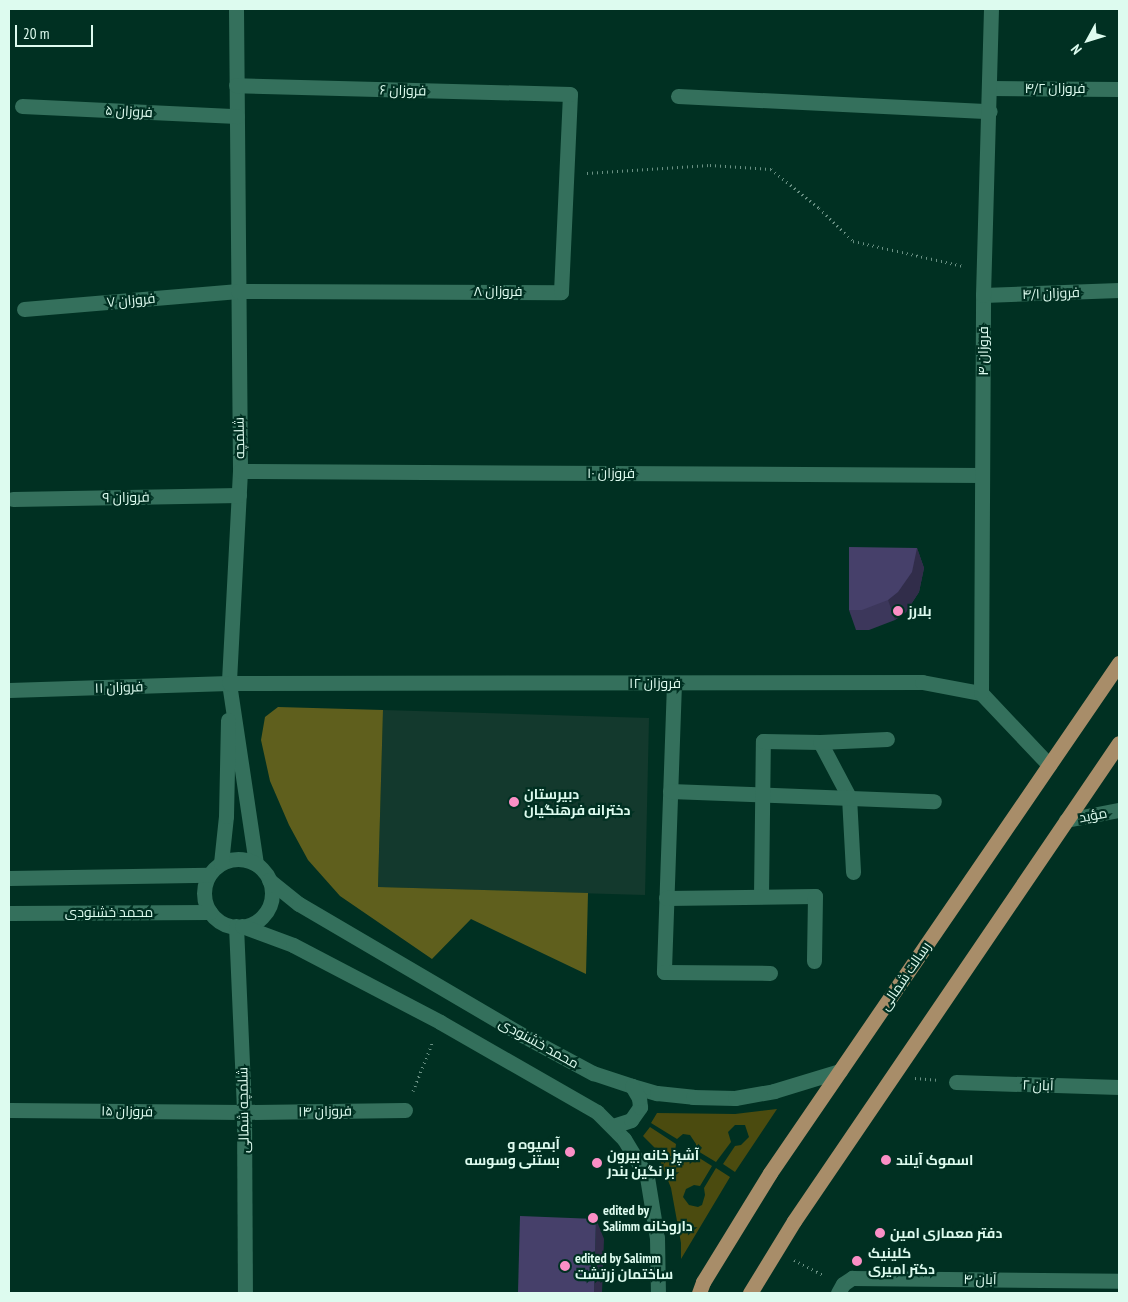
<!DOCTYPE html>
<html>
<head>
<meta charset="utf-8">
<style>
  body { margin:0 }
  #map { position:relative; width:1128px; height:1302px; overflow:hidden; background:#003022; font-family:"PT Sans Narrow",Cairo,sans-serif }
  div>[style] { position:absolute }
  .built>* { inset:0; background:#13392d }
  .green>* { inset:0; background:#4b4b0f }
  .forest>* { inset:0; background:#5f5f1d }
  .path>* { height:3px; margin-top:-1.5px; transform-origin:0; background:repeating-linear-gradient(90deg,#699083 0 1px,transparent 0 5px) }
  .minor>* { height:15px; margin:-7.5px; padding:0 7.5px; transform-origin:7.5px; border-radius:7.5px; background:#34705c }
  .minor>.ring { margin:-7.5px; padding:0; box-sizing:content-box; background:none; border:15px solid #34705c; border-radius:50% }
  .major>* { height:15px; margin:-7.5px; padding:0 7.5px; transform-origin:7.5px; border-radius:7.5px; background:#a88d69 }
  .wall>* { inset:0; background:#3c375b }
  .shaded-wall>* { inset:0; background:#312d4a }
  .building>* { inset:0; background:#46406a }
  .dots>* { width:14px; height:14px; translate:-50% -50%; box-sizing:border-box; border:2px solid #003022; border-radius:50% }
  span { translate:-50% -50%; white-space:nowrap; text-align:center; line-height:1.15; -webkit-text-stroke:4.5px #003022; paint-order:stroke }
  .street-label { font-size:14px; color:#ddfbef }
  .poi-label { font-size:14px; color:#ddfbef; font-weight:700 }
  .left { translate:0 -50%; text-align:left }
  .right { translate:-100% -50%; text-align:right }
  .frame { position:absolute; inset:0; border:10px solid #ddfbef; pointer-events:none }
  .north { position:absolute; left:1063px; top:15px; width:50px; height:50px; -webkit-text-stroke:4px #003022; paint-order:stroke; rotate:231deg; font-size:14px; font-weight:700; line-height:20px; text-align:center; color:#ddfbef }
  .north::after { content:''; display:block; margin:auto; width:18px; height:22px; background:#ddfbef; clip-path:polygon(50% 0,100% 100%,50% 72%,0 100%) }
  .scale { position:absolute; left:15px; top:25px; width:78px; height:22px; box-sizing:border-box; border:2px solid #ddfbef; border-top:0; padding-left:6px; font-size:15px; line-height:18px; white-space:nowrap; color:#ddfbef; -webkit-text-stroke:4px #003022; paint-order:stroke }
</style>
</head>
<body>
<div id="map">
  <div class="built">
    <i style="clip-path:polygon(383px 710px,649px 718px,645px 895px,378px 887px)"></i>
  </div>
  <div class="green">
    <i style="clip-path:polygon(777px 1109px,735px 1172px,723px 1164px,735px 1146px,741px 1145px,749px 1137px,745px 1125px,735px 1125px,728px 1132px,731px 1142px,716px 1162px,696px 1150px,696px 1144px,690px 1135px,683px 1134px,677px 1139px,651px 1123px,657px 1113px,735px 1114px)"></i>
    <i style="clip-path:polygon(650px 1127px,676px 1144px,675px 1152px,679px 1158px,685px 1160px,693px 1154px,712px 1166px,700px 1186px,694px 1185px,686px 1189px,683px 1197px,689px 1205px,698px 1207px,702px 1205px,705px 1195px,704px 1188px,716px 1168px,730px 1177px,681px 1259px,681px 1243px,671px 1188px,655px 1148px,643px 1136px)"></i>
  </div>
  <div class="forest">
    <i style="clip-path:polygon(278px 707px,383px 710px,378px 887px,588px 893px,586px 974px,471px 919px,432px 959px,340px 896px,308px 860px,289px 825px,270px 781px,261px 740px,265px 717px)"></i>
  </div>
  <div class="path">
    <i style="left:587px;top:173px;width:123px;rotate:-3.7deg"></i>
    <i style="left:710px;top:165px;width:61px;rotate:3.8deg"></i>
    <i style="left:771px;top:169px;width:62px;rotate:39.1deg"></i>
    <i style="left:819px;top:208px;width:47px;rotate:44.1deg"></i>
    <i style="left:853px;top:241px;width:113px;rotate:12.8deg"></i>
    <i style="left:915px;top:1078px;width:21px;rotate:5deg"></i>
    <i style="left:413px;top:1091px;width:54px;rotate:-68.2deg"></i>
    <i style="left:794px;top:1260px;width:34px;rotate:27deg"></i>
  </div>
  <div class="minor">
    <i style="left:236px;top:9px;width:462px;rotate:89.5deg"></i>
    <i style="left:240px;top:471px;width:212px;rotate:93deg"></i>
    <i style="left:229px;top:683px;width:183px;rotate:81.5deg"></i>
    <i style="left:990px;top:88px;width:129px;rotate:0.4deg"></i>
    <i style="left:678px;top:96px;width:312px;rotate:2.8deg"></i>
    <i style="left:22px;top:106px;width:215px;rotate:2.7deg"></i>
    <i style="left:983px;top:295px;width:136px;rotate:-2.1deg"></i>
    <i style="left:24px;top:309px;width:215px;rotate:-4.8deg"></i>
    <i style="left:238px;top:291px;width:323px;rotate:0.2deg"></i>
    <i style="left:561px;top:292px;width:198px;rotate:-87.4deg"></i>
    <i style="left:570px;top:94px;width:334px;rotate:-178.5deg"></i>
    <i style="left:240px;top:471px;width:742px;rotate:0.31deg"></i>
    <i style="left:13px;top:499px;width:226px;rotate:-1deg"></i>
    <i style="left:674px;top:683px;width:289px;rotate:92deg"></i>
    <i style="left:664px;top:972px;width:106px;rotate:0.5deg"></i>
    <i style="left:9px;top:690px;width:220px;rotate:-1.8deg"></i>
    <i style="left:229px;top:683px;width:693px;rotate:-0.08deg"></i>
    <i style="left:922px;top:682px;width:60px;rotate:10.6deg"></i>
    <i style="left:981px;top:693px;width:99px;rotate:46.6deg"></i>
    <i style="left:981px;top:693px;width:398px;rotate:-89.7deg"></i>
    <i style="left:983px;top:295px;width:286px;rotate:-88.4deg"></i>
    <i style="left:820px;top:742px;width:62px;rotate:62.2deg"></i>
    <i style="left:849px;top:797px;width:75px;rotate:86.9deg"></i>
    <i style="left:670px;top:791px;width:264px;rotate:2.2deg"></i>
    <i style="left:1066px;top:820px;width:54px;rotate:-10.7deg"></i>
    <i class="ring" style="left:204px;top:859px;width:53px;height:53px"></i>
    <i style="left:221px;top:863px;width:47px;rotate:-83.9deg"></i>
    <i style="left:226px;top:816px;width:96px;rotate:-88.8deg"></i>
    <i style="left:9px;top:878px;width:200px;rotate:-0.9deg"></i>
    <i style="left:269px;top:880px;width:38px;rotate:39deg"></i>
    <i style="left:299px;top:904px;width:259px;rotate:30.4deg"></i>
    <i style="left:522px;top:1035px;width:81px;rotate:28.2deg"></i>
    <i style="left:593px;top:1073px;width:41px;rotate:18.4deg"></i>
    <i style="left:632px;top:1086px;width:26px;rotate:16deg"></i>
    <i style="left:657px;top:1093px;width:36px;rotate:6deg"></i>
    <i style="left:693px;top:1097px;width:42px;rotate:1.4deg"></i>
    <i style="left:735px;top:1098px;width:40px;rotate:-10deg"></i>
    <i style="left:774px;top:1091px;width:69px;rotate:-16.9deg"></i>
    <i style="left:761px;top:896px;width:155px;rotate:-89.3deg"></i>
    <i style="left:763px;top:741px;width:57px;rotate:1deg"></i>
    <i style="left:820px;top:742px;width:67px;rotate:-2.6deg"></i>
    <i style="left:666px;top:898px;width:149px;rotate:-0.8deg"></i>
    <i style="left:815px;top:896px;width:65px;rotate:90.9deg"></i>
    <i style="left:9px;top:913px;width:201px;rotate:-0.3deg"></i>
    <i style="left:236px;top:926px;width:186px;rotate:87.5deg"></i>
    <i style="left:244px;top:1112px;width:181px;rotate:89.7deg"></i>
    <i style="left:242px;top:926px;width:54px;rotate:20.4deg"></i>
    <i style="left:293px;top:945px;width:166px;rotate:27.6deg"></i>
    <i style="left:440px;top:1022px;width:181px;rotate:29.8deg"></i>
    <i style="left:597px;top:1112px;width:38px;rotate:45deg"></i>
    <i style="left:624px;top:1139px;width:44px;rotate:58.8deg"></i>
    <i style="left:647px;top:1177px;width:62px;rotate:80.7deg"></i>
    <i style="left:657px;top:1238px;width:55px;rotate:89deg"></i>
    <i style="left:956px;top:1082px;width:163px;rotate:1.8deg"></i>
    <i style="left:9px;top:1110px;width:235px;rotate:0.5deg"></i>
    <i style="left:244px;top:1112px;width:161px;rotate:-0.7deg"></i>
    <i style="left:613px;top:1126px;width:19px;rotate:-18deg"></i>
    <i style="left:631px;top:1120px;width:16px;rotate:-55deg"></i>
    <i style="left:640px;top:1107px;width:9px;rotate:-96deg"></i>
    <i style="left:639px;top:1098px;width:14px;rotate:-120deg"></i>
    <i style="left:838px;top:1293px;width:10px;rotate:-61deg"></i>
    <i style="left:843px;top:1284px;width:11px;rotate:-34deg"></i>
    <i style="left:852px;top:1278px;width:267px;rotate:0.6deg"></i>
  </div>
  <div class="major">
    <i style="left:699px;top:1293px;width:12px;rotate:-70deg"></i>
    <i style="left:703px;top:1282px;width:128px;rotate:-58.4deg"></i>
    <i style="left:770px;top:1173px;width:618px;rotate:-55.62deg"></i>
    <i style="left:750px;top:1293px;width:84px;rotate:-58.6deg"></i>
    <i style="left:794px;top:1221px;width:578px;rotate:-55.79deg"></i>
  </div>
  <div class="wall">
    <i style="clip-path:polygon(917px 548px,924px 568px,919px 592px,906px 612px,895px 620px,869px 630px,856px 630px,849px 610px)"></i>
  </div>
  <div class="shaded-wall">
    <i style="clip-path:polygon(917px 548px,924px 568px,919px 592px,906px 612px,895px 620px,888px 600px)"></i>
    <i style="clip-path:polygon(596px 1219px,604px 1239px,602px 1293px,594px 1293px)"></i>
  </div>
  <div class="building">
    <i style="clip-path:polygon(849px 547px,917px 548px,912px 572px,898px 592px,888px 600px,862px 610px,849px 610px)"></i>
    <i style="clip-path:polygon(520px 1216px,596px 1219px,594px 1293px,518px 1293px)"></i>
  </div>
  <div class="dots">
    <i style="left:898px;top:611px;background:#fb8fc6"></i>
    <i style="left:514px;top:802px;background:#fb8fc6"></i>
    <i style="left:570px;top:1152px;background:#fb8fc6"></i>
    <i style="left:886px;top:1160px;background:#fb8fc6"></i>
    <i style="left:597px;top:1163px;background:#fb8fc6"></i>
    <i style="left:593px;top:1218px;background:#fb8fc6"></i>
    <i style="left:880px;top:1233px;background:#fb8fc6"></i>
    <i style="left:857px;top:1261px;background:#fb8fc6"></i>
    <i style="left:565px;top:1266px;background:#fb8fc6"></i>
  </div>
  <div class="street-label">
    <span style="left:1055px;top:88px">فروزان ۴/۲</span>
    <span style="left:403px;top:90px;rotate:1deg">فروزان ۶</span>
    <span style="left:129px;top:111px;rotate:3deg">فروزان ۵</span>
    <span style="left:498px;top:291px">فروزان ۸</span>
    <span style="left:1051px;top:293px;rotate:-2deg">فروزان ۴/۱</span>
    <span style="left:131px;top:300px;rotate:-5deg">فروزان ۷</span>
    <span style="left:983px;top:351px;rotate:-90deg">فروزان ۴</span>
    <span style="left:239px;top:438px;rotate:-91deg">شلمچه</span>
    <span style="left:611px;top:473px">فروزان ۱۰</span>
    <span style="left:126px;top:497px;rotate:-1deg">فروزان ۹</span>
    <span style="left:655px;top:683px">فروزان ۱۲</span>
    <span style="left:119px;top:687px;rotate:-2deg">فروزان ۱۱</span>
    <span style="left:1093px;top:815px;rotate:-11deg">مؤید</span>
    <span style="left:109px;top:912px">محمد خشنودی</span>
    <span style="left:905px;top:976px;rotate:-56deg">رسالت شمالی</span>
    <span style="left:539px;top:1043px;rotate:29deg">محمد خشنودی</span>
    <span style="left:1038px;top:1085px;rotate:2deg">آبان ۲</span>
    <span style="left:243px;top:1110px;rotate:-91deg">شلمچه شمالی</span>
    <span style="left:127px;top:1111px;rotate:1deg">فروزان ۱۵</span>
    <span style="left:325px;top:1111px;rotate:-1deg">فروزان ۱۴</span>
    <span style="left:980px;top:1279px;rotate:1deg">آبان ۴</span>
  </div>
  <div class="poi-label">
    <span class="left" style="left:908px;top:611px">بلارز</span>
    <span class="left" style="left:524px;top:802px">دبیرستان<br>دخترانه فرهنگیان</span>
    <span class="right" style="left:560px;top:1152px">آبمیوه و<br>بستنی وسوسه</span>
    <span class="left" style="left:607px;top:1163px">آشپز خانه بیرون<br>بر نگین بندر</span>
    <span class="left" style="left:896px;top:1160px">اسموک آیلند</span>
    <span class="left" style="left:603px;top:1218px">edited by<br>Salimm داروخانه</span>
    <span class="left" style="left:890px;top:1233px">دفتر معماری امین</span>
    <span class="left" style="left:868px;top:1261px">کلینیک<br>دکتر امیری</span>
    <span class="left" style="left:575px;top:1266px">edited by Salimm<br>ساختمان زرتشت</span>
  </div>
  <div class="frame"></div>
  <div class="north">N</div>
  <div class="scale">20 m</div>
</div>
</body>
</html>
